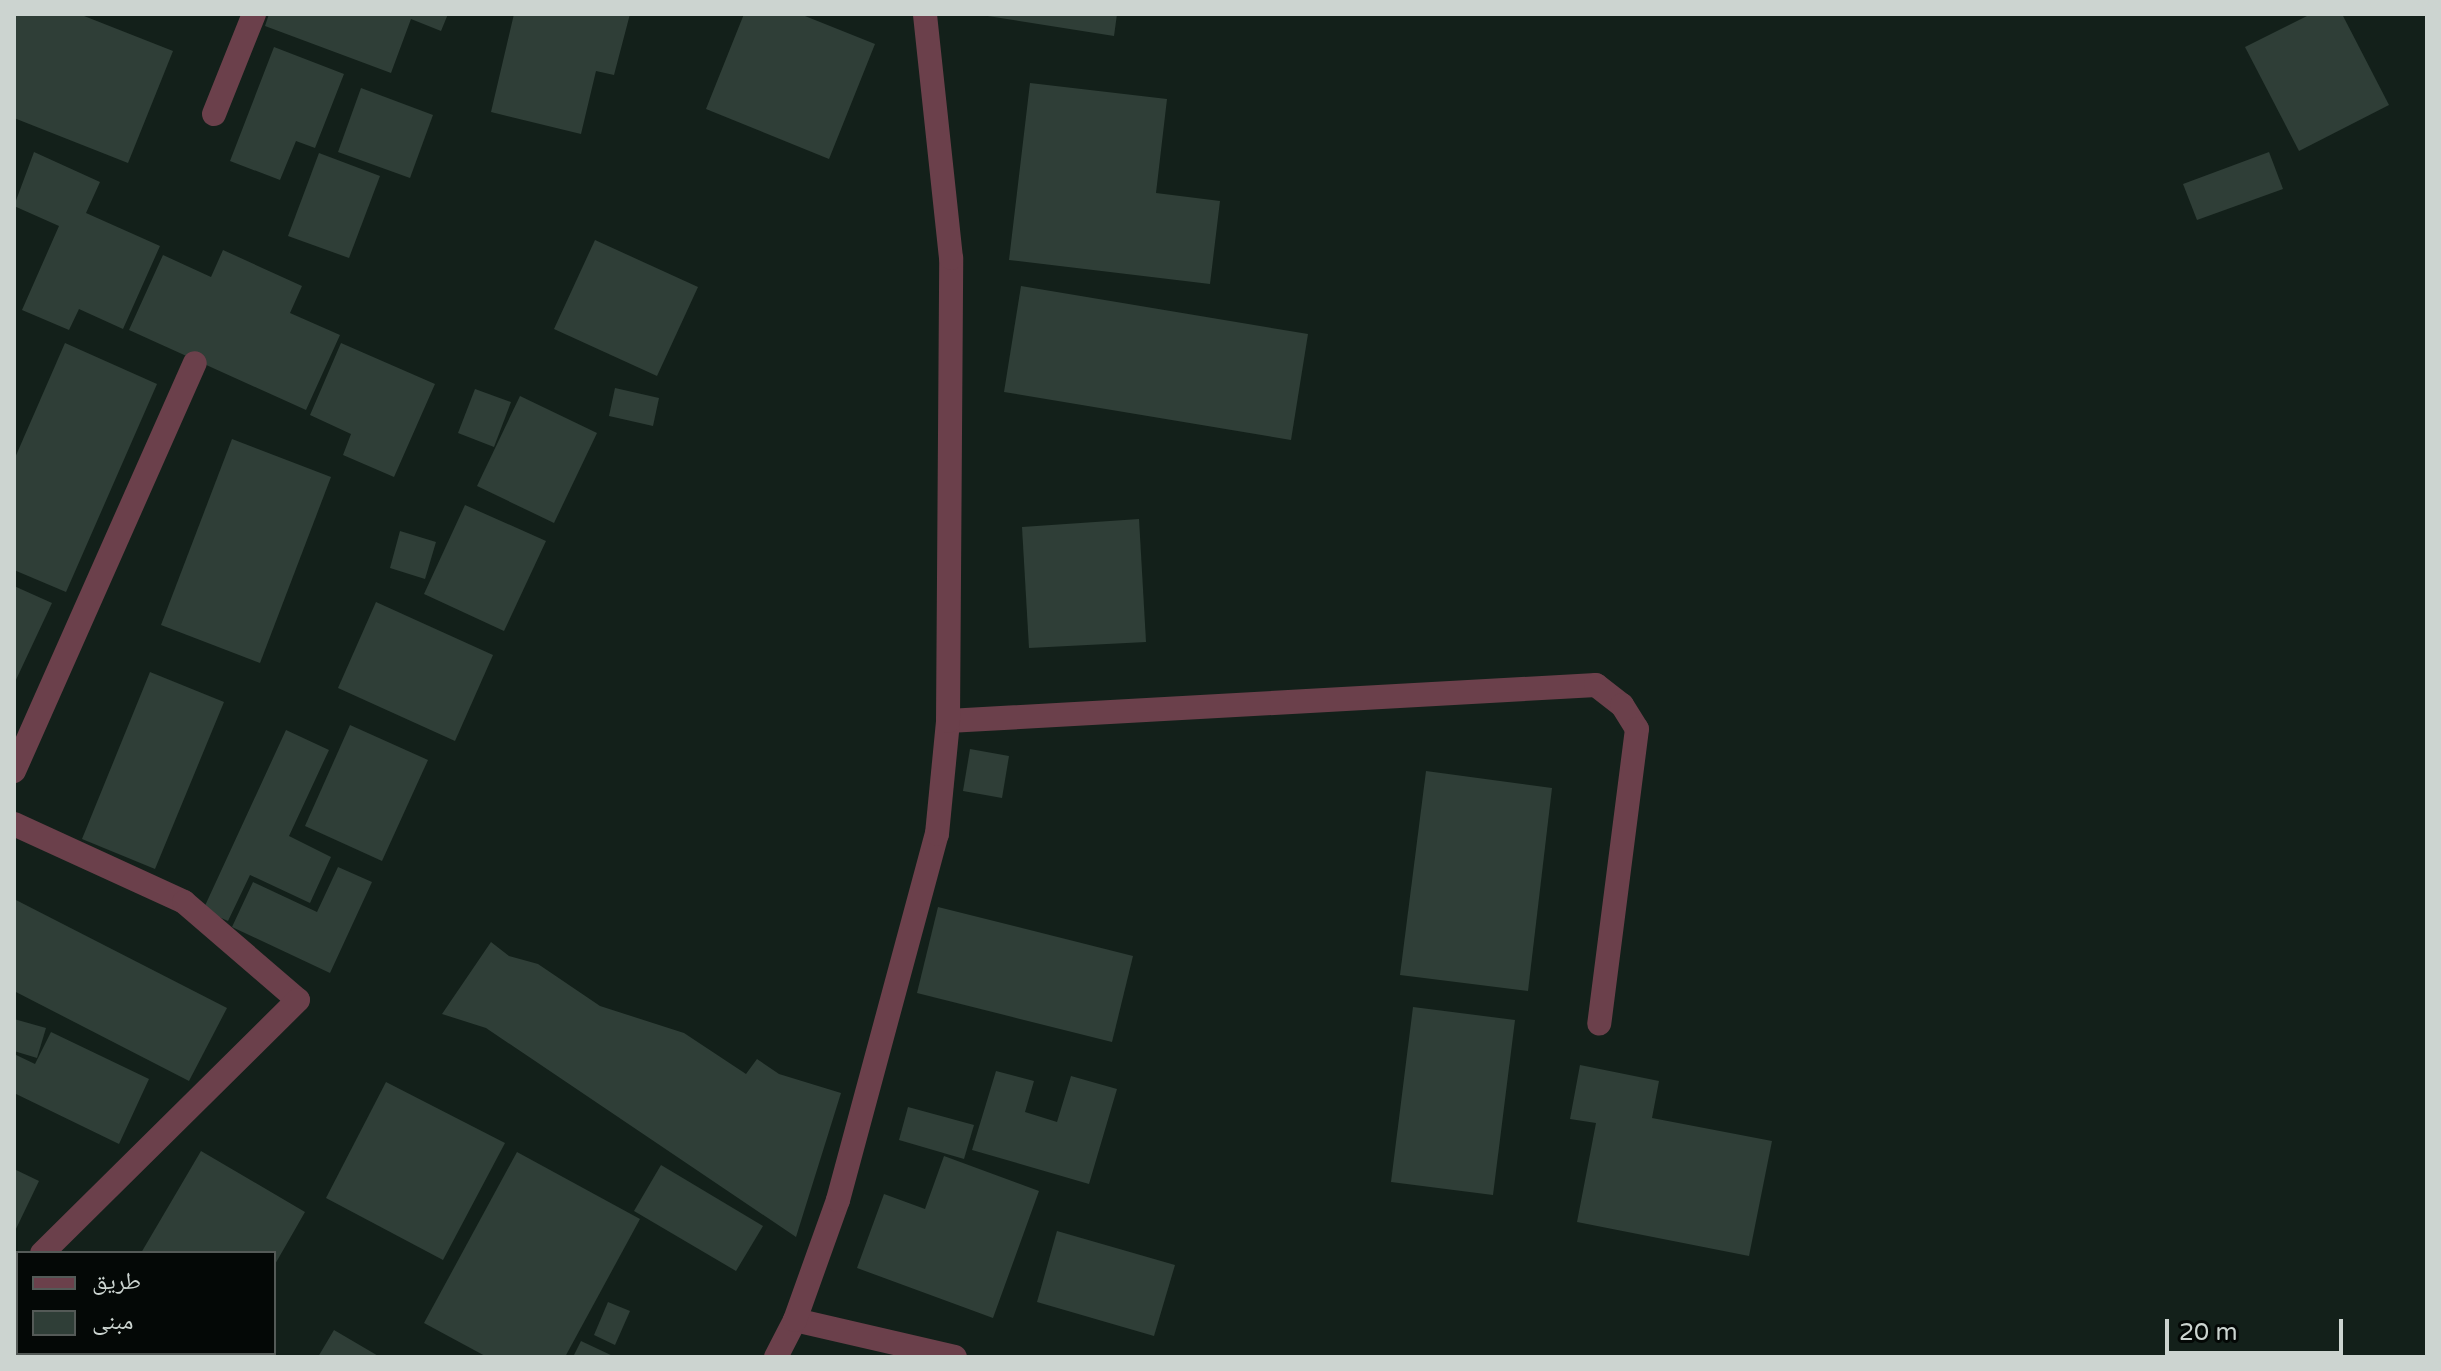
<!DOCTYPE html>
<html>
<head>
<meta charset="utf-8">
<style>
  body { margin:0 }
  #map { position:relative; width:2441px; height:1371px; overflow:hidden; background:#13201a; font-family:"Varela Round","Noto Naskh Arabic",sans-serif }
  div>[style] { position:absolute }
  .building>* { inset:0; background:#2f3e37 }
  .street>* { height:24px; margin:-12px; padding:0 12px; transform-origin:12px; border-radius:12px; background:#6b404b }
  span { translate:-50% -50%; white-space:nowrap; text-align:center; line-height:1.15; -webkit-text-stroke:8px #040806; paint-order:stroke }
  .frame { position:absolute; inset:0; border:16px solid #ccd4d0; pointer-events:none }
  .legend { position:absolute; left:16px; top:1251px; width:260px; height:104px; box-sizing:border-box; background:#040806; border:2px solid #545a57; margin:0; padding:10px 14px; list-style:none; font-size:24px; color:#ccd4d0 }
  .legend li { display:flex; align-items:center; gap:16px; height:40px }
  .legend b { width:40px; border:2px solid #545a57 }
  .scale { position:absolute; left:2165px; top:1319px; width:178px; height:36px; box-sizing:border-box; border:4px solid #ccd4d0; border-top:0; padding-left:10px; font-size:24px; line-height:28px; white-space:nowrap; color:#ccd4d0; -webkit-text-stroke:6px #040806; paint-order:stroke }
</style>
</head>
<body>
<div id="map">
  <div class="building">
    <i style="clip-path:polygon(14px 14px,79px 14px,173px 51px,128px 163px,14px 118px)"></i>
    <i style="clip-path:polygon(269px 14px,448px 14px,441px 31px,411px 19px,391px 73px,265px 26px)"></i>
    <i style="clip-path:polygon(514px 14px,630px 14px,614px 75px,596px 71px,581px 134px,491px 112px)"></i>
    <i style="clip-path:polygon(744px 14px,800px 14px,875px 44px,829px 159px,706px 109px)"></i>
    <i style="clip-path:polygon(975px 14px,1117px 14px,1114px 36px)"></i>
    <i style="clip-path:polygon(2311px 14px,2342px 14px,2389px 105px,2299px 151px,2245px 47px)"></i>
    <i style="clip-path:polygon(274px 47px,344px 74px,315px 148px,296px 141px,280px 180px,230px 161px)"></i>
    <i style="clip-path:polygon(1030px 83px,1167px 99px,1156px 193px,1220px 201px,1210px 284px,1009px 260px)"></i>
    <i style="clip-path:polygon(361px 88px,433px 115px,410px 178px,338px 152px)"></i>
    <i style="clip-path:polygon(34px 152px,100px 182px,86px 213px,160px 246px,123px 329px,79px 309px,69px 330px,22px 310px,59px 226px,14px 206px)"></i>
    <i style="clip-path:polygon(2269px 152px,2283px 189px,2197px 220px,2183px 184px)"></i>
    <i style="clip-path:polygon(319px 153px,380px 176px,349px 258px,288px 236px)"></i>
    <i style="clip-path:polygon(595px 240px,698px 287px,657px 376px,554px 329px)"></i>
    <i style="clip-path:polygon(223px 250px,302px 286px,290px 313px,340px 335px,306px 410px,129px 330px,163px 255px,211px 277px)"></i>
    <i style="clip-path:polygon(1021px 286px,1308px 334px,1291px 440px,1004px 392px)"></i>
    <i style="clip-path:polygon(65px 343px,157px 384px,66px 592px,14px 570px,14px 460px)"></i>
    <i style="clip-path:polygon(341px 343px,435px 384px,394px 477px,343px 455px,351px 434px,310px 415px)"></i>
    <i style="clip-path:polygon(615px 388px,659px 398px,653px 426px,609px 416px)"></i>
    <i style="clip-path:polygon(475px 389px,511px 402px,494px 447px,458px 433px)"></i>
    <i style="clip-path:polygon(520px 396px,597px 433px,554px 523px,477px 486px)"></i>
    <i style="clip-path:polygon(232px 439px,331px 477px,260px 663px,161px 625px)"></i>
    <i style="clip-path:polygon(465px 505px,546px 541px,504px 631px,424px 594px)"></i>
    <i style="clip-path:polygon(1139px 519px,1146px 642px,1029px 648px,1022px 527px)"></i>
    <i style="clip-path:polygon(400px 531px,436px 542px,425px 579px,390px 568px)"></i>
    <i style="clip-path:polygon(14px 586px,52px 603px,14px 684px)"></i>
    <i style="clip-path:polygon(376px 602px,493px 655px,455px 741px,338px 688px)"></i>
    <i style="clip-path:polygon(150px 672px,224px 702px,155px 869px,82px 839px)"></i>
    <i style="clip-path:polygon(350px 725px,428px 760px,382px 861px,305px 826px)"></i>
    <i style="clip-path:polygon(286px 730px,329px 750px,289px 836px,331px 857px,310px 903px,250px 875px,228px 921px,203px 910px)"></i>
    <i style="clip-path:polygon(970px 749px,1009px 756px,1002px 798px,963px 791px)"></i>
    <i style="clip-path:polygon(1426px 771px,1552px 788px,1528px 991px,1400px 975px)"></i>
    <i style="clip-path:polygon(338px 867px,372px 882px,330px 973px,232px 927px,253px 882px,317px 912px)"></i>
    <i style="clip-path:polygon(14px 899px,227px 1008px,189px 1081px,14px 991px)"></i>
    <i style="clip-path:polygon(938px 907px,1133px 956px,1112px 1042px,917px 993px)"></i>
    <i style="clip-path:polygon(491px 942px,509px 956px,538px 964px,600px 1006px,684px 1033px,746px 1074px,757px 1059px,779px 1074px,841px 1093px,796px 1237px,486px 1028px,442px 1014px)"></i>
    <i style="clip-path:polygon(1413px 1007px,1515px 1020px,1493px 1195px,1391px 1182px)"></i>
    <i style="clip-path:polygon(14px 1019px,46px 1028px,37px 1058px,14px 1051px)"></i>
    <i style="clip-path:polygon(51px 1032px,149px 1079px,119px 1144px,14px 1093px,14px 1054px,35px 1064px)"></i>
    <i style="clip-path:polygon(1580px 1065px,1659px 1081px,1652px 1118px,1772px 1141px,1749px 1256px,1577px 1222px,1596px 1123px,1570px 1119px)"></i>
    <i style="clip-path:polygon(996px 1071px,1034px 1081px,1025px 1112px,1057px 1122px,1071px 1076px,1117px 1089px,1089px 1184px,972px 1150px)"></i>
    <i style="clip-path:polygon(386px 1082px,505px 1143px,443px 1260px,326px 1198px)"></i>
    <i style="clip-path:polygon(908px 1107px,974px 1125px,964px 1159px,899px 1140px)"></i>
    <i style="clip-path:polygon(201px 1151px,305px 1212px,274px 1266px,274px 1253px,141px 1253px)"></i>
    <i style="clip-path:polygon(517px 1152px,640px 1219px,565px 1357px,487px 1357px,424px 1323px)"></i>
    <i style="clip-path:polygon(944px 1156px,1039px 1191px,993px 1318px,857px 1268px,884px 1194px,925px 1209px)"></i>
    <i style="clip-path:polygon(661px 1165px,763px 1226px,736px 1271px,634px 1211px)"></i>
    <i style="clip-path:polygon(14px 1169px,39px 1181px,14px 1233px)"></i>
    <i style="clip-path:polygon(1057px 1231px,1175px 1265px,1154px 1336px,1037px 1302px)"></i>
    <i style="clip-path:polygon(608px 1302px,630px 1311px,615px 1345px,594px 1335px)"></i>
    <i style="clip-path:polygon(334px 1330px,380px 1357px,318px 1357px)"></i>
    <i style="clip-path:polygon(581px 1341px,615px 1357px,573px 1357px)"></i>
    <i style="clip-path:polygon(117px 1353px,224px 1353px,230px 1357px,123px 1357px)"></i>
  </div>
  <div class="street">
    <i style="left:214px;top:114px;width:108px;rotate:-68.2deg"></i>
    <i style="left:948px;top:721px;width:649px;rotate:-3.18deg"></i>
    <i style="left:1596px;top:685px;width:33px;rotate:38deg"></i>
    <i style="left:1622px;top:705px;width:28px;rotate:58deg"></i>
    <i style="left:1637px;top:729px;width:297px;rotate:97.3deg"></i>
    <i style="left:14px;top:771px;width:446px;rotate:-66.1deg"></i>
    <i style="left:14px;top:824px;width:187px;rotate:24.6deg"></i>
    <i style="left:184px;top:902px;width:150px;rotate:40.7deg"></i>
    <i style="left:298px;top:1000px;width:360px;rotate:135.3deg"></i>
    <i style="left:14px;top:1276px;width:5px;rotate:-37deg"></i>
    <i style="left:795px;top:1320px;width:164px;rotate:13deg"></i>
    <i style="left:776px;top:1357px;width:42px;rotate:-62.8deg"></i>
    <i style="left:795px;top:1320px;width:127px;rotate:-70.3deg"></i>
    <i style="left:838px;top:1200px;width:379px;rotate:-74.9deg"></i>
    <i style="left:937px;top:834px;width:114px;rotate:-84.4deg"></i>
    <i style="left:948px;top:721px;width:463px;rotate:-89.6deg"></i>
    <i style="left:951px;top:258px;width:245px;rotate:-96.1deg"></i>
  </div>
  <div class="frame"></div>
  <ul class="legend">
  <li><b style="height:10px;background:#6b404b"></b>طريق</li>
  <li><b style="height:22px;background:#2f3e37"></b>مبنى</li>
  </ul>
  <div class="scale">20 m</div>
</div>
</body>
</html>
